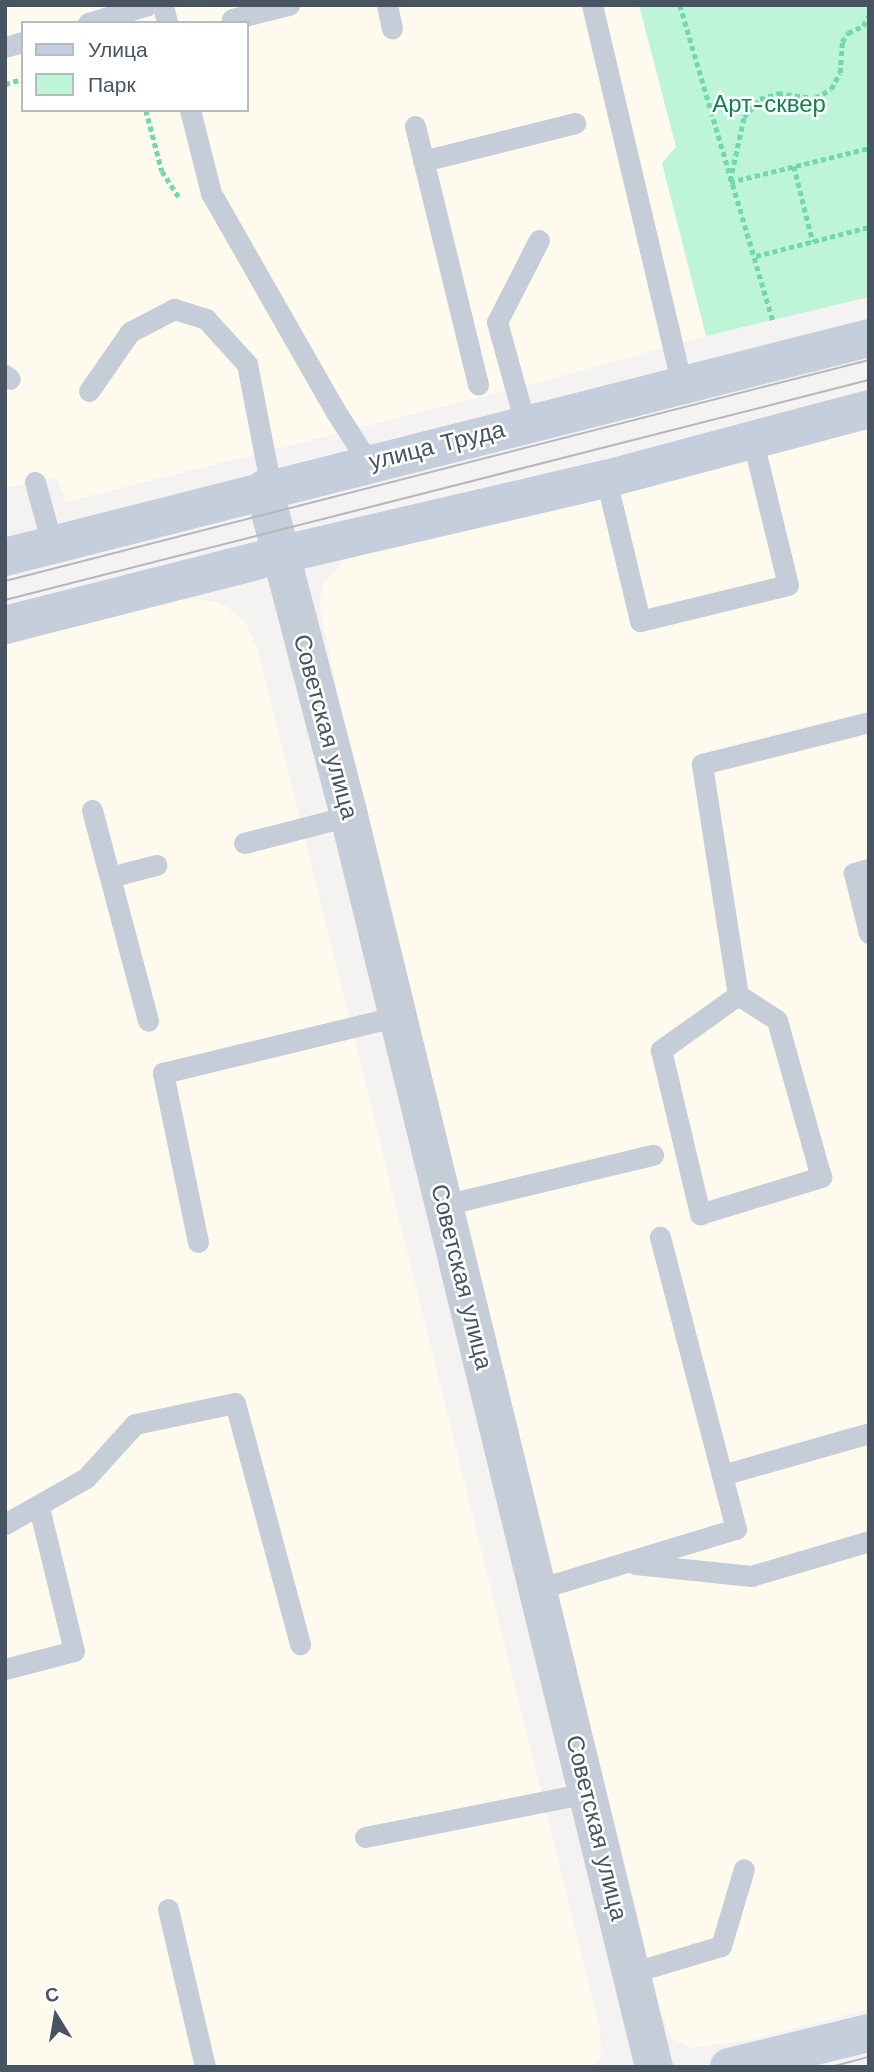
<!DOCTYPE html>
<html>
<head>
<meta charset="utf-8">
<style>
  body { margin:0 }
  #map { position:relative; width:874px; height:2072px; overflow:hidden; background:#f5f2f2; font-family:"Work Sans",sans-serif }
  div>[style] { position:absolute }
  .commercial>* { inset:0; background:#fefaed }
  .green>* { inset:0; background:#bef5d8 }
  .path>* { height:4.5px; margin-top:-2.25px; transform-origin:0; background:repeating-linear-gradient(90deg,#72d7ad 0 5px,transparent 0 8.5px) }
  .lane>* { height:21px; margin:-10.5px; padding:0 10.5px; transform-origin:10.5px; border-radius:10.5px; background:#c5cdd8 }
  .street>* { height:38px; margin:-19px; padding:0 19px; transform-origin:19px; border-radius:19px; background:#c5cdd8 }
  .secondary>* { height:38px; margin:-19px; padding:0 19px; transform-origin:19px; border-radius:19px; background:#c4cedc }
  .tram>* { height:2px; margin:-1px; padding:0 1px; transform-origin:1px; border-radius:1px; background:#b4b7bd }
  span { translate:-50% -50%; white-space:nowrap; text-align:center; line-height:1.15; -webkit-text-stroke:5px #fff; paint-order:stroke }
  .park-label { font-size:24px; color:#0e8251 }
  .street-label { font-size:24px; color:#485462 }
  .frame { position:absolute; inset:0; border:7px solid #485462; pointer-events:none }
  .legend { position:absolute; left:21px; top:21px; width:228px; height:91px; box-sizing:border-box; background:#fff; border:2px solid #b6bbc0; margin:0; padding:9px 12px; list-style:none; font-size:21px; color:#485462 }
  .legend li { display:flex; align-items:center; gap:14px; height:35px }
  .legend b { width:35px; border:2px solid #b6bbc0 }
  .north { position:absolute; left:21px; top:1981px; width:70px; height:70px; -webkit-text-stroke:5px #fff; paint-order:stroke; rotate:349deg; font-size:19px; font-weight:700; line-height:28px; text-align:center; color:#485462 }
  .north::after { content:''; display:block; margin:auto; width:24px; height:32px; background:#485462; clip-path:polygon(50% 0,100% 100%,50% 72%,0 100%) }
</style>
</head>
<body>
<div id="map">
  <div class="commercial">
    <i style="clip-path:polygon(evenodd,5px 5px,639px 5px,676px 147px,662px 163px,706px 336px,533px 384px,66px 502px,56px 477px,5px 488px,5px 5px,23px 23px,247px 23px,247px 110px,23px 110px,23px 23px)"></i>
    <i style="clip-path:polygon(869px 426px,869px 2009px,749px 2040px,691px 2048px,671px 2038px,661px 2011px,344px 723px,319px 604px,323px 585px,345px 559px)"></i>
    <i style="clip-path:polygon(191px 599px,213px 601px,229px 608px,245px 622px,258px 650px,600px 2029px,601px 2057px,593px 2067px,5px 2067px,5px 645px,168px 601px)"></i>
  </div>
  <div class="green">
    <i style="clip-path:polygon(639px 5px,869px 5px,869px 297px,706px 336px,662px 163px,676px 147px)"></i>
  </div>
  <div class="path">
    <i style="left:680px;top:5px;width:330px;rotate:73.6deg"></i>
    <i style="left:5px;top:84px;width:19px;rotate:-16deg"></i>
    <i style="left:146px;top:110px;width:63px;rotate:75.3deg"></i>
    <i style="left:162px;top:171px;width:33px;rotate:57deg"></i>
    <i style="left:794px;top:166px;width:78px;rotate:76deg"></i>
    <i style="left:730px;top:181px;width:66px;rotate:-77.7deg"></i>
    <i style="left:744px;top:117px;width:24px;rotate:-48deg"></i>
    <i style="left:760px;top:99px;width:19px;rotate:-18deg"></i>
    <i style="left:778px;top:93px;width:37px;rotate:8deg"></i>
    <i style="left:815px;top:98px;width:18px;rotate:-29deg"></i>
    <i style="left:831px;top:89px;width:18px;rotate:-61deg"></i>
    <i style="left:840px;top:73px;width:31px;rotate:-86deg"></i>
    <i style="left:842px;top:42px;width:11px;rotate:-56deg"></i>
    <i style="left:848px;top:33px;width:17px;rotate:-25deg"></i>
    <i style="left:863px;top:26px;width:12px;rotate:-59deg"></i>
    <i style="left:730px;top:182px;width:143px;rotate:-13.7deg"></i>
    <i style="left:756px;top:256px;width:117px;rotate:-14.4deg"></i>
  </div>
  <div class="lane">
    <i style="left:163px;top:5px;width:18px;rotate:77deg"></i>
    <i style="left:387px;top:5px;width:24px;rotate:78deg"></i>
    <i style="left:592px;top:5px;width:391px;rotate:76.7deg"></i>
    <i style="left:232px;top:19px;width:59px;rotate:-13.8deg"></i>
    <i style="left:88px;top:23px;width:63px;rotate:-16.7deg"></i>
    <i style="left:5px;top:47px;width:19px;rotate:-16deg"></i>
    <i style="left:190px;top:110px;width:86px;rotate:75.8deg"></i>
    <i style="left:211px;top:193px;width:249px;rotate:60.3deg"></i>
    <i style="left:334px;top:409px;width:64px;rotate:57.1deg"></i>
    <i style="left:415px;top:126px;width:266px;rotate:76.3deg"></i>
    <i style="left:423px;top:161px;width:157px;rotate:-14deg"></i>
    <i style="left:5px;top:375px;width:6px;rotate:39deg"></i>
    <i style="left:89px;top:391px;width:72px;rotate:-55.2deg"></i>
    <i style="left:130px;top:332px;width:50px;rotate:-27.6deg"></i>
    <i style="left:174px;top:309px;width:34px;rotate:17deg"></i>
    <i style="left:206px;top:319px;width:61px;rotate:47.7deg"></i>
    <i style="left:247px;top:364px;width:125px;rotate:79deg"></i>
    <i style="left:525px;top:423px;width:105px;rotate:-105.5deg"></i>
    <i style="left:497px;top:322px;width:92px;rotate:-62.9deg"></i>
    <i style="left:606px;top:479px;width:146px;rotate:76.5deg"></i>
    <i style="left:640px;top:621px;width:152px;rotate:-13.7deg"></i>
    <i style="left:788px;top:585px;width:148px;rotate:-103.7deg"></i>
    <i style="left:35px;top:482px;width:64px;rotate:74.7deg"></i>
    <i style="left:92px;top:810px;width:218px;rotate:75.1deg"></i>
    <i style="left:244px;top:843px;width:108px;rotate:-14.4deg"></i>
    <i style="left:869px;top:869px;width:16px;rotate:165deg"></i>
    <i style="left:854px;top:873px;width:62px;rotate:76deg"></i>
    <i style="left:110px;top:877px;width:48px;rotate:-14.6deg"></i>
    <i style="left:738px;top:995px;width:95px;rotate:144.5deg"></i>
    <i style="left:661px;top:1050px;width:169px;rotate:76.6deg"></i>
    <i style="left:700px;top:1214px;width:127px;rotate:-17deg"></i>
    <i style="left:821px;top:1177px;width:163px;rotate:-105.7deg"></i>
    <i style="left:777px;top:1020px;width:46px;rotate:-147.3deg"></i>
    <i style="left:738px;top:995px;width:234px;rotate:-98.9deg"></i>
    <i style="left:702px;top:764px;width:172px;rotate:-14.1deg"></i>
    <i style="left:444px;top:1205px;width:215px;rotate:-13.5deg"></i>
    <i style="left:198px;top:1242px;width:173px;rotate:-101.7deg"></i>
    <i style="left:163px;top:1073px;width:242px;rotate:-13.6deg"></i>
    <i style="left:722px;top:1475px;width:153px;rotate:-15.9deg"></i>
    <i style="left:5px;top:1524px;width:93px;rotate:-29.6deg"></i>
    <i style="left:86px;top:1478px;width:73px;rotate:-47.8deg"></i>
    <i style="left:135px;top:1424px;width:102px;rotate:-11.9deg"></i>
    <i style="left:235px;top:1403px;width:250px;rotate:74.9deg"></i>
    <i style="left:635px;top:1564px;width:117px;rotate:5.9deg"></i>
    <i style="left:751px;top:1576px;width:123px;rotate:-16.5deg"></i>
    <i style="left:538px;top:1589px;width:207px;rotate:-16.9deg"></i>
    <i style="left:736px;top:1529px;width:302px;rotate:-104.6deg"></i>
    <i style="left:5px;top:1669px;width:71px;rotate:-14.6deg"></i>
    <i style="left:74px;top:1651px;width:148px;rotate:-103.7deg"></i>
    <i style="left:365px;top:1837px;width:226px;rotate:-11.2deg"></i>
    <i style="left:168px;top:1909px;width:162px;rotate:76.8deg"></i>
    <i style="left:631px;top:1973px;width:94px;rotate:-16.7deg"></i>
    <i style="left:721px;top:1946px;width:80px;rotate:-73.4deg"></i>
  </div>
  <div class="street">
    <i style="left:264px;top:489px;width:338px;rotate:75.4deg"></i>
    <i style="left:349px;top:816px;width:1288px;rotate:76.3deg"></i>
  </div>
  <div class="secondary">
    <i style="left:5px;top:557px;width:891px;rotate:-14.22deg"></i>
    <i style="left:5px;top:625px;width:283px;rotate:-14.3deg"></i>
    <i style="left:279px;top:555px;width:336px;rotate:-13.1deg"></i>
    <i style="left:606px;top:479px;width:272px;rotate:-14.9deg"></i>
    <i style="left:729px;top:2067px;width:144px;rotate:-13.7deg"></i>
  </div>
  <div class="tram">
    <i style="left:5px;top:581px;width:892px;rotate:-14.35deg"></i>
    <i style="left:5px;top:600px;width:892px;rotate:-14.29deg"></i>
    <i style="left:831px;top:2067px;width:39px;rotate:-15deg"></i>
  </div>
  <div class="park-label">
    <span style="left:769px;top:105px">Арт-сквер</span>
  </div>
  <div class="street-label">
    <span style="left:437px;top:446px;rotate:-14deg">улица Труда</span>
    <span style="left:325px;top:727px;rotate:75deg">Советская улица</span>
    <span style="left:461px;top:1277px;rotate:76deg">Советская улица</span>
    <span style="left:596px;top:1828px;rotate:76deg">Советская улица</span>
  </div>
  <div class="frame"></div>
  <ul class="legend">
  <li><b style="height:9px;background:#c4cedc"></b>Улица</li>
  <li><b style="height:19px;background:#bef5d8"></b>Парк</li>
  </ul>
  <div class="north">С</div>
</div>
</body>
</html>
